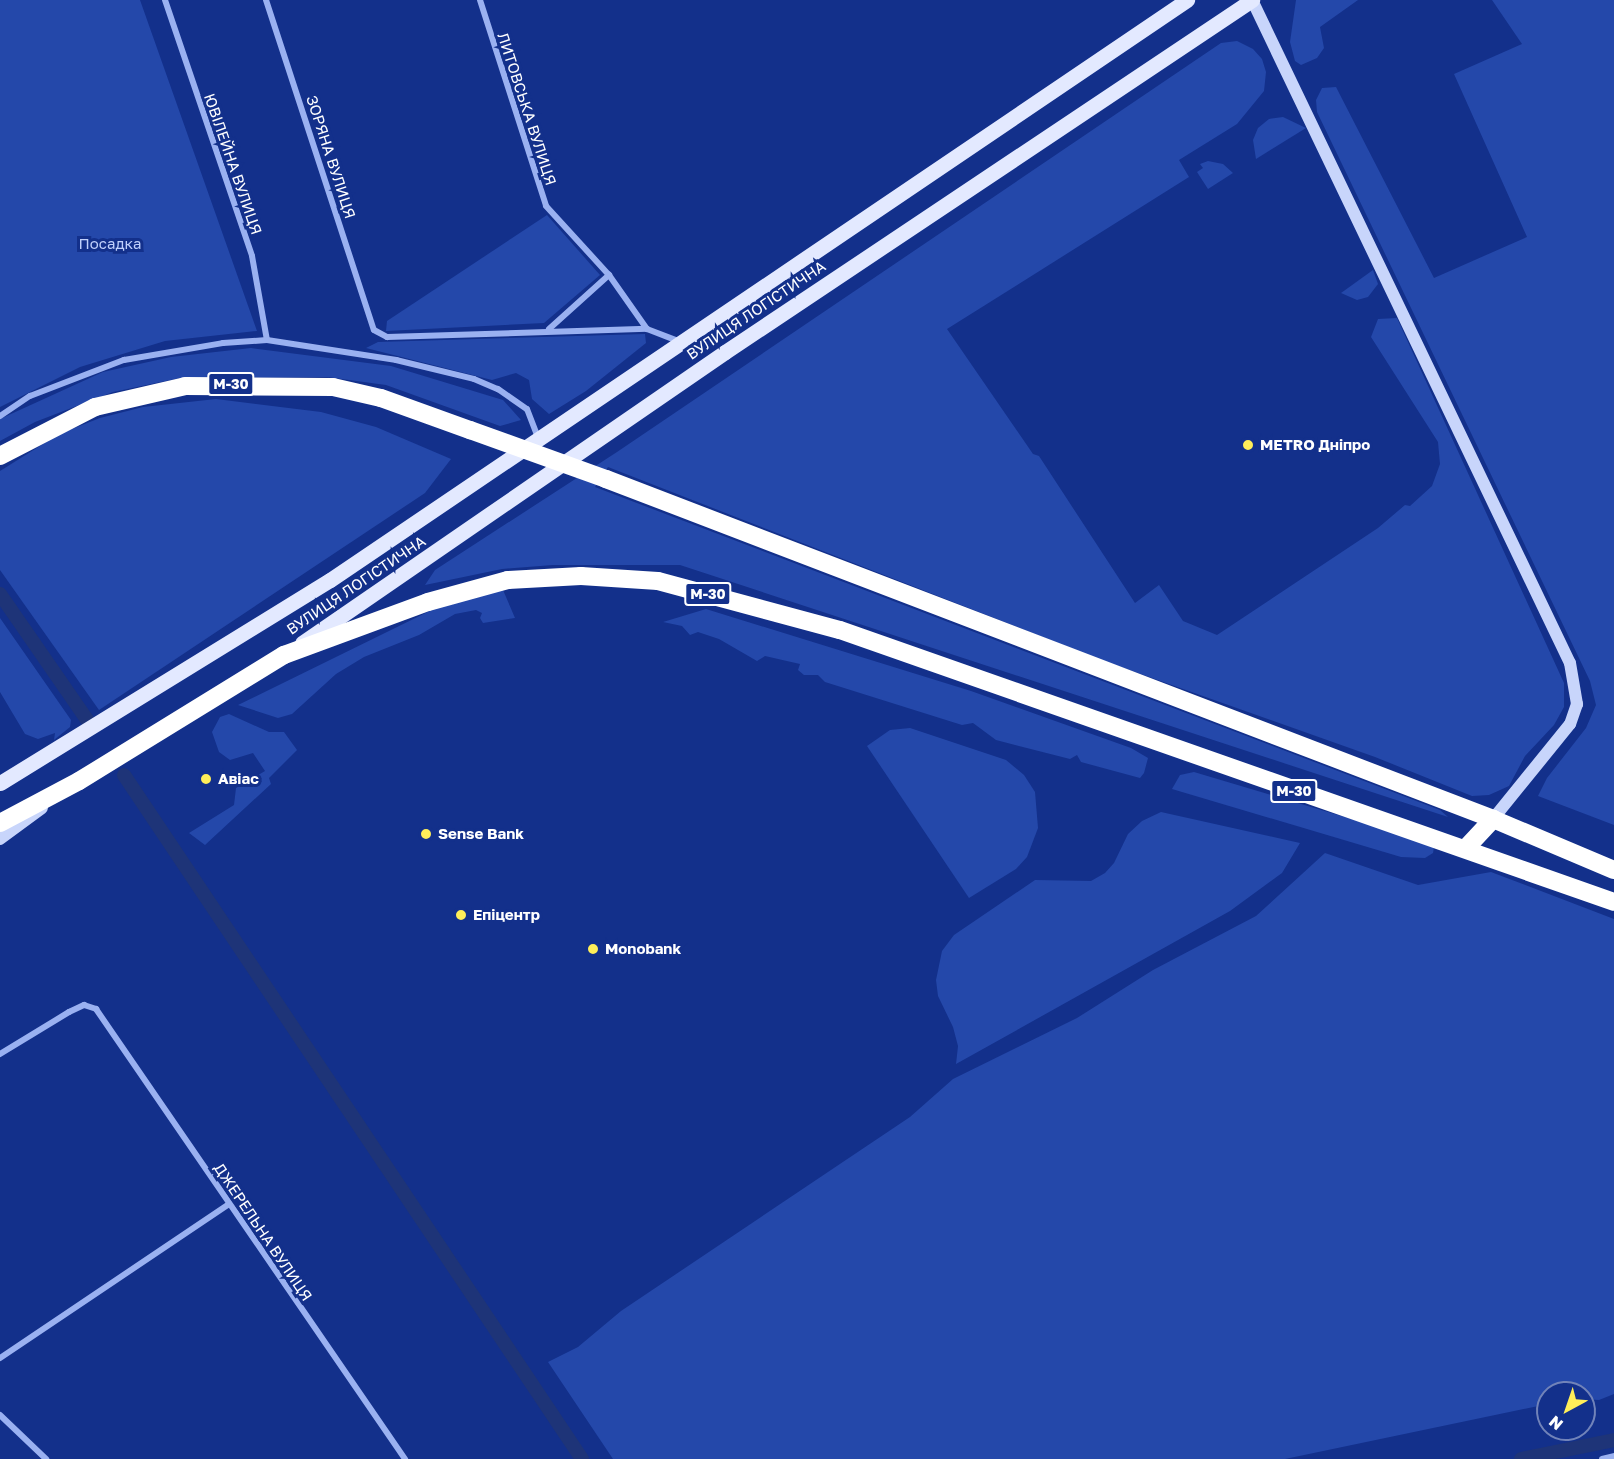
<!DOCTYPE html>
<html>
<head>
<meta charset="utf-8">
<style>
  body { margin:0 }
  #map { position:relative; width:1614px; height:1459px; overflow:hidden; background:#13308b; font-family:"Golos Text",sans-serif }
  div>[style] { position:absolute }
  .green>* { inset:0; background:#2448aa }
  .canal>* { height:14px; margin:-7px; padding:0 7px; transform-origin:7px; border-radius:7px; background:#1e3478 }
  .street>* { height:6px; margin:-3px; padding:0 3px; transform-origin:3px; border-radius:3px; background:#9ab1f1 }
  .secondary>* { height:12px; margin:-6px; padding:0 6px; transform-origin:6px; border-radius:6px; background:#c8d5fb }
  .primary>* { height:15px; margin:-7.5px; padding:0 7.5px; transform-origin:7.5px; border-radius:7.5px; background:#e3e9ff }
  .highway>* { height:18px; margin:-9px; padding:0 9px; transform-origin:9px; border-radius:9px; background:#fff }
  .highway-bridge>* { height:18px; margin:-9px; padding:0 9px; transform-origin:9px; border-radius:9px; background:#fff }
  .dots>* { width:16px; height:16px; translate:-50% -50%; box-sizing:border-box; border:3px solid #13308b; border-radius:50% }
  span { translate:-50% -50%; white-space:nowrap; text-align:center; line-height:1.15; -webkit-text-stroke:6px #13308b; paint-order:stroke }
  .shield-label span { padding:2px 4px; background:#13308b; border:2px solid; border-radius:4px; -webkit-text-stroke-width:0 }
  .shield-label { font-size:14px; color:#fff; font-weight:700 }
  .street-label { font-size:15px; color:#fff }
  .park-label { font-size:15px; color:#c0d0fc }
  .poi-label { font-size:15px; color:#fff; font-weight:700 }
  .left { translate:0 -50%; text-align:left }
  .north { position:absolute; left:1536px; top:1381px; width:60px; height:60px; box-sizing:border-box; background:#13308b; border:2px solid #7183b9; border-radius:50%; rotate:220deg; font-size:16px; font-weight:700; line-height:24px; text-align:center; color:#fff }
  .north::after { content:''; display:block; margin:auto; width:21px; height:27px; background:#ffee59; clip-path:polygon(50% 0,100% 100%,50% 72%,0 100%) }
</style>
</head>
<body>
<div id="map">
  <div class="green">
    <i style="clip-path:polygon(0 0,140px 0,257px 331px,165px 341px,80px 367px,0 407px)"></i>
    <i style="clip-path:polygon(1296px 0,1358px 0,1320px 27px,1324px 48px,1317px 58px,1301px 65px,1295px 61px,1290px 42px)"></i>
    <i style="clip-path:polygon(1492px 0,1614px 0,1614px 825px,1538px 796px,1547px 778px,1586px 728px,1596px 705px,1590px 681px,1317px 112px,1316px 100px,1322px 88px,1336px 87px,1434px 278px,1527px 237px,1454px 74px,1522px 44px)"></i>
    <i style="clip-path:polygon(1237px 41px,1253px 49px,1262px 59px,1266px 72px,1264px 91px,1237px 124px,1179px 160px,1189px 177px,947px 329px,1033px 454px,1039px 456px,1135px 603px,1159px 585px,1183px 621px,1217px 635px,1378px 528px,1405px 505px,1410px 506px,1432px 486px,1440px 464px,1438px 442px,1371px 337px,1378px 319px,1397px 318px,1564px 683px,1564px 707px,1554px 725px,1525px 756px,1509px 786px,1489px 795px,1472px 796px,1375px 757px,1104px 661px,608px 467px,595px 487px,1440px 810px,1448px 817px,680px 565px,553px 565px,502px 569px,425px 585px,435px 570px,617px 452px,1221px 43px)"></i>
    <i style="clip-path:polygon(1283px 117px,1306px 128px,1256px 159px,1253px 140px,1258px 128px,1269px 119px)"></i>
    <i style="clip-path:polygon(1208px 161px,1223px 164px,1233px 173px,1208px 189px,1197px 172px,1203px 168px,1200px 164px)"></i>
    <i style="clip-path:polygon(547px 215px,600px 275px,544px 323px,386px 331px,387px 321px)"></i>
    <i style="clip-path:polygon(1373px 270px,1378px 284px,1368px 297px,1357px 300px,1341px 293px)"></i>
    <i style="clip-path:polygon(645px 334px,646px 343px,586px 391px,549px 414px,532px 399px,529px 380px,516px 373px,492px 380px,366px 348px,378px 342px)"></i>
    <i style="clip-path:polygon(251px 348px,391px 366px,503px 400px,521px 420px,500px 426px,386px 385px,327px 377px,180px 378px,113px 392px,35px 422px,0 441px,0 419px,103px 372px,171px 357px)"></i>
    <i style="clip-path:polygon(216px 399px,321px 412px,376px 427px,451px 459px,425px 493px,99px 710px,0 570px,0 471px,59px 434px,100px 418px,143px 407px)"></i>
    <i style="clip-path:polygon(503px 590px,515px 618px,483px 623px,480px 618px,482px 613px,476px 610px,455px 614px,419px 635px,364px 657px,336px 674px,292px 714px,278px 718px,238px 705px,446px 603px)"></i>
    <i style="clip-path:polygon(706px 609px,971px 691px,1131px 748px,1148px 758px,1144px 773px,1140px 778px,1081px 762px,1077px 755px,1070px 759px,996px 740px,973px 723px,962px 725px,825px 682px,818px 675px,804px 675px,798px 670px,800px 664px,765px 656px,757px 661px,719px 639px,698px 632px,690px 635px,682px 626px,663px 622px)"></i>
    <i style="clip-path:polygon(0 618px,71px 720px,70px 727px,54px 740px,55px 733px,38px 739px,25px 734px,0 692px)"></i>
    <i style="clip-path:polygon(229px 714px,269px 732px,284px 732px,297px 750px,269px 778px,271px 784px,205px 845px,189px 833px,234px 805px,236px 788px,265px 771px,253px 753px,230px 760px,219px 752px,212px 732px,220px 717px)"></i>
    <i style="clip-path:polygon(910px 728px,1006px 760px,1024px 775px,1035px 792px,1038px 828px,1027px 857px,1016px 869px,969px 898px,867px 746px,890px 730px)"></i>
    <i style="clip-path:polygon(1194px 772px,1385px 829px,1434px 847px,1433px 853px,1425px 858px,1401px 857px,1172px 789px,1180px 775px)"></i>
    <i style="clip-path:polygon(1161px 812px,1300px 843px,1282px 873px,1230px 911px,956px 1064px,958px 1046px,953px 1027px,938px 996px,936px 980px,942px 951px,954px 935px,1035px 880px,1091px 881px,1105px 873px,1114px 863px,1128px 834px,1142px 821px)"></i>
    <i style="clip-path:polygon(1325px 853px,1418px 885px,1491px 872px,1614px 919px,1614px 1394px,1599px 1400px,1584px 1399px,1584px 1393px,1548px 1393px,1548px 1404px,1285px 1459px,613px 1459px,548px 1362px,578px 1347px,621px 1311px,910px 1117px,953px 1079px,1077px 1018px,1153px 970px,1256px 916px)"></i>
  </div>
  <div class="canal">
    <i style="left:0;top:594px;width:155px;rotate:55.3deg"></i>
    <i style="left:124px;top:775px;width:823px;rotate:56.19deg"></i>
    <i style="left:1521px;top:1459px;width:95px;rotate:-11.5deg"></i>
  </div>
  <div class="street">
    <i style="left:165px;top:0;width:270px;rotate:71.2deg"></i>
    <i style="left:252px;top:256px;width:85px;rotate:79.9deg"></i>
    <i style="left:266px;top:0;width:347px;rotate:71.9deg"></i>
    <i style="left:374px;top:330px;width:15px;rotate:28deg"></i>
    <i style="left:387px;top:337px;width:260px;rotate:-1.8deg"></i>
    <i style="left:480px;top:0;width:216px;rotate:72.2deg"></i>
    <i style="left:546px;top:206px;width:93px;rotate:47.6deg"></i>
    <i style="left:609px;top:275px;width:66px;rotate:54.9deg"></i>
    <i style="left:647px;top:329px;width:33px;rotate:21deg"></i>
    <i style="left:549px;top:329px;width:81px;rotate:-42deg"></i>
    <i style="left:0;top:416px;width:36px;rotate:-34deg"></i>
    <i style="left:30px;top:396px;width:101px;rotate:-21deg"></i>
    <i style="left:124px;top:360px;width:100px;rotate:-9.7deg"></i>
    <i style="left:223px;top:343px;width:44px;rotate:-3.9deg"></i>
    <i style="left:267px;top:340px;width:131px;rotate:8.8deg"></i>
    <i style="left:396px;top:360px;width:80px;rotate:13.7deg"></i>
    <i style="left:474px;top:379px;width:26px;rotate:23deg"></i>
    <i style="left:498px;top:389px;width:35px;rotate:35deg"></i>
    <i style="left:527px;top:409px;width:31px;rotate:69deg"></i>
    <i style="left:0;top:1054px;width:81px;rotate:-31.3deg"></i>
    <i style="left:69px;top:1012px;width:17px;rotate:-25deg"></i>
    <i style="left:84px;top:1005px;width:13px;rotate:18deg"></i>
    <i style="left:96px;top:1009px;width:546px;rotate:55.52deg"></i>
    <i style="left:0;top:1358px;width:276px;rotate:-33.9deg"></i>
    <i style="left:0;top:1415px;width:64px;rotate:43.7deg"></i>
    <i style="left:1602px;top:1459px;width:12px;rotate:-14deg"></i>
  </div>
  <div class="secondary">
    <i style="left:1252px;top:0;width:735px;rotate:64.38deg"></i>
    <i style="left:1570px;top:663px;width:42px;rotate:80.3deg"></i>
    <i style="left:1577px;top:704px;width:21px;rotate:109deg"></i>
    <i style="left:1570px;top:724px;width:122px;rotate:129deg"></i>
    <i style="left:0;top:839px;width:52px;rotate:-36.4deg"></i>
  </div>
  <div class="primary">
    <i style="left:302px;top:643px;width:513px;rotate:-34.53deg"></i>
    <i style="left:725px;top:352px;width:634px;rotate:-33.74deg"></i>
    <i style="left:0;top:783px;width:387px;rotate:-31.6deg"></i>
    <i style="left:330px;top:580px;width:1035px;rotate:-34.09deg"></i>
  </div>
  <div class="highway">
    <i style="left:0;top:456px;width:107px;rotate:-27.3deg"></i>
    <i style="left:95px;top:407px;width:92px;rotate:-13.1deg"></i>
    <i style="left:185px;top:386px;width:148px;rotate:0.4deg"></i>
    <i style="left:333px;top:387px;width:49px;rotate:12.9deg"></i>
    <i style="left:381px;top:398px;width:95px;rotate:19.8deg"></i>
    <i style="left:606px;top:479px;width:950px;rotate:20.97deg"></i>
    <i style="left:1493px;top:819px;width:131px;rotate:22.9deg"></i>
    <i style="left:0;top:823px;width:89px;rotate:-28deg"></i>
    <i style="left:79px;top:781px;width:241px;rotate:-31.6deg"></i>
    <i style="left:284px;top:655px;width:153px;rotate:-20.2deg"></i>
    <i style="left:428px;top:602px;width:83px;rotate:-15.4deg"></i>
    <i style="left:508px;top:580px;width:73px;rotate:-3.1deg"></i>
    <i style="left:581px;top:576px;width:77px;rotate:3.7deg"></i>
    <i style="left:658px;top:581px;width:188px;rotate:15.1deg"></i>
    <i style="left:840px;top:630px;width:820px;rotate:19.36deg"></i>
    <i style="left:1466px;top:848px;width:40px;rotate:-47deg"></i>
  </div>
  <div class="highway-bridge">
    <i style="left:470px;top:430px;width:145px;rotate:19.8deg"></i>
  </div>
  <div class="dots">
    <i style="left:1248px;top:445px;background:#ffee59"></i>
    <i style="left:206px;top:779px;background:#ffee59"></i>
    <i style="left:426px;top:834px;background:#ffee59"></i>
    <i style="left:461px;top:915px;background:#ffee59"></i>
    <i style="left:593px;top:949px;background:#ffee59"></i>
  </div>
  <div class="shield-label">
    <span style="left:231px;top:384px">М-30</span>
    <span style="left:708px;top:594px">М-30</span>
    <span style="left:1294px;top:791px">М-30</span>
  </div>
  <div class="street-label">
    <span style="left:527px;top:109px;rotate:72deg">ЛИТОВСЬКА ВУЛИЦЯ</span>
    <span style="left:331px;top:157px;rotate:72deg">ЗОРЯНА ВУЛИЦЯ</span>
    <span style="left:233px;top:164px;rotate:71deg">ЮВІЛЕЙНА ВУЛИЦЯ</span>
    <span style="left:756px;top:310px;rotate:-34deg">ВУЛИЦЯ ЛОГІСТИЧНА</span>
    <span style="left:356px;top:585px;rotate:-34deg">ВУЛИЦЯ ЛОГІСТИЧНА</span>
    <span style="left:263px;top:1232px;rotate:56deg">ДЖЕРЕЛЬНА ВУЛИЦЯ</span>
  </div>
  <div class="park-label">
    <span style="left:110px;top:244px">Посадка</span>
  </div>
  <div class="poi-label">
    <span class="left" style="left:1260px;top:445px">METRO Дніпро</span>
    <span class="left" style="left:218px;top:779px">Авіас</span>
    <span class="left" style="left:438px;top:834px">Sense Bank</span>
    <span class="left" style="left:473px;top:915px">Епіцентр</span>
    <span class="left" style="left:605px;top:949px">Monobank</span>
  </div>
  <div class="north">N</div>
</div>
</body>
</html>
